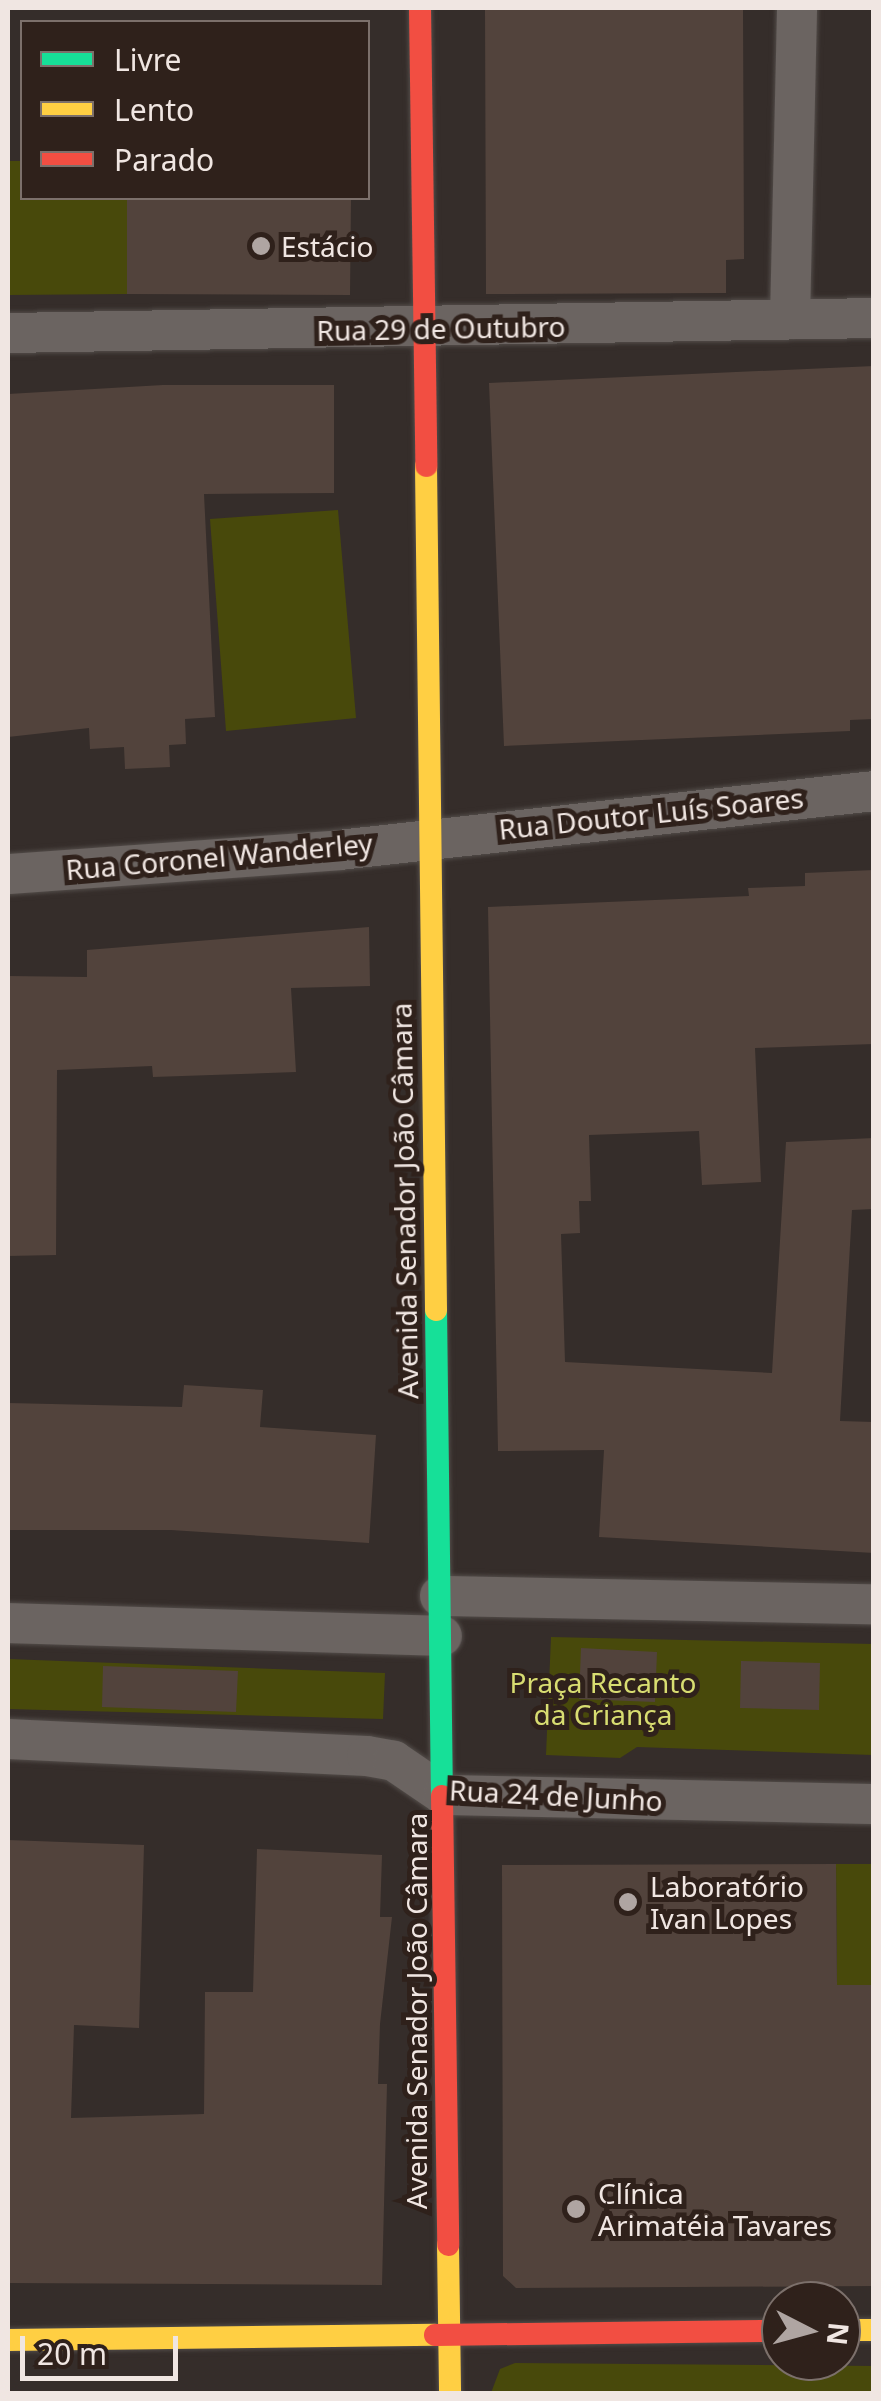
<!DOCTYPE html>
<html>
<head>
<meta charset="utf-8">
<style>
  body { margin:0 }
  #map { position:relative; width:881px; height:2401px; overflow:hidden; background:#352d2a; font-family:"Noto Sans",sans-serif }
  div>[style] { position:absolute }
  .green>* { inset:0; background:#48490b }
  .building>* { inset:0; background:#52433c }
  .roads { filter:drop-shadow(0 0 2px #524c49) drop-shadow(0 0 2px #524c49) }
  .street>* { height:40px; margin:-20px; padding:0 20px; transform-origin:20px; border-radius:20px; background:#6b6461 }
  .fast>* { height:22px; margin:-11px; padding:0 11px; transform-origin:11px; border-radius:11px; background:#16e098 }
  .slow>* { height:22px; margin:-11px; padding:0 11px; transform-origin:11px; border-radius:11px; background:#ffcf43 }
  .jam>* { height:22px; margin:-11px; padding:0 11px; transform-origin:11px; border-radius:11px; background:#f24e42 }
  .dots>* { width:28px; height:28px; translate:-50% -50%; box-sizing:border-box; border:5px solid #2f211b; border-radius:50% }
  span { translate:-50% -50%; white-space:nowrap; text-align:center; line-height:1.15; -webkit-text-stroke:10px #2f211b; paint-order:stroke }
  .poi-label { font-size:28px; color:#f0e6e2 }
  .left { translate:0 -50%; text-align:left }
  .street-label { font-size:28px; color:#f0e6e2 }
  .park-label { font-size:28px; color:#d8dd71 }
  .frame { position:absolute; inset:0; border:10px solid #f0e6e2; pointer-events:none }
  .legend { position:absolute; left:20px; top:20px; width:350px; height:180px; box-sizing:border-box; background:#2f211b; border:2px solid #7c706b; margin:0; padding:12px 18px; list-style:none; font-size:30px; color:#f0e6e2 }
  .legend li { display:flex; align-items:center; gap:20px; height:50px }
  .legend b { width:50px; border:2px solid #7c706b }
  .north { position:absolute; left:761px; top:2281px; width:100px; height:100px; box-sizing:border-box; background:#2f211b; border:2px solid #7c706b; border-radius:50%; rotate:96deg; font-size:28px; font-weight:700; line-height:40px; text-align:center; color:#f0e6e2 }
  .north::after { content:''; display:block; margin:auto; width:35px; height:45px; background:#afa5a2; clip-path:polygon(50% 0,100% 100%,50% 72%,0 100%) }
  .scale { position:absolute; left:20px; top:2336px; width:158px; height:45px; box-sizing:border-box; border:5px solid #f0e6e2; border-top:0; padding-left:12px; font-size:30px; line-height:35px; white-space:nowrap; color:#f0e6e2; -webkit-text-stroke:8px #2f211b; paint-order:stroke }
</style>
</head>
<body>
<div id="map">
  <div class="green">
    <i style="clip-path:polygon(8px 161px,22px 161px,22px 198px,127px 198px,127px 294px,8px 295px)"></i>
    <i style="clip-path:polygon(338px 510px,356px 718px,226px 731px,210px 519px)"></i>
    <i style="clip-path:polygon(551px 1637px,873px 1644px,873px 1755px,637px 1747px,620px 1758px,546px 1755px)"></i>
    <i style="clip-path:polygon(8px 1659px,385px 1673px,383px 1719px,8px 1709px)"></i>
    <i style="clip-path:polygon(836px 1864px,873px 1864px,873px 1985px,837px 1985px)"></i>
    <i style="clip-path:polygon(515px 2363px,873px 2366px,873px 2393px,491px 2393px,500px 2369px)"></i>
  </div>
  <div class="building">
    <i style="clip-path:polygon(485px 8px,743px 8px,744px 259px,726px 260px,726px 293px,486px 294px)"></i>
    <i style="clip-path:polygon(127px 198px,351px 198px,350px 295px,127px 294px)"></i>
    <i style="clip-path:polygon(874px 366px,874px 719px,850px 720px,850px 731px,504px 746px,489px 383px)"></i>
    <i style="clip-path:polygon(163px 385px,334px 385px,334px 493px,204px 494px,215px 717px,185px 719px,186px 744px,169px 745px,170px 767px,125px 769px,124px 747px,90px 749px,89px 728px,8px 737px,8px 394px)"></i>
    <i style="clip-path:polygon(874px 870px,874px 1044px,755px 1048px,761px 1182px,702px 1185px,699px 1131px,589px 1135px,591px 1201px,579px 1201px,580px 1233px,561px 1234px,565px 1362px,772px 1373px,786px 1142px,874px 1138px,874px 1209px,852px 1210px,840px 1421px,874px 1422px,874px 1553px,599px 1537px,604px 1450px,498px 1451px,488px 907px,749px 896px,748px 888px,805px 886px,805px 873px)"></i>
    <i style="clip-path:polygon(369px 927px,370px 986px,291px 988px,296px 1072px,153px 1077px,152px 1066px,57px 1070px,56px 1255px,8px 1256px,8px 976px,87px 977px,87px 950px)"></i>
    <i style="clip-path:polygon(184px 1385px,263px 1390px,260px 1427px,376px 1435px,369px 1543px,171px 1530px,8px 1530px,8px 1403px,182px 1407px)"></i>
    <i style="clip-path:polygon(581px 1648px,657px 1652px,655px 1702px,579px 1699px)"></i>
    <i style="clip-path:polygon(741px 1661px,820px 1663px,819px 1710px,740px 1708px)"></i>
    <i style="clip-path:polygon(103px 1666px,238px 1671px,236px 1712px,102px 1707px)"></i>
    <i style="clip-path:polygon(8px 1840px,144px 1845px,139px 2028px,74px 2025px,71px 2118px,204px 2114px,205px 1992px,253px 1992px,257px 1849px,382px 1855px,380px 1917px,392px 1917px,380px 2024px,378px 2084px,387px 2084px,382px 2285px,8px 2283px)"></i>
    <i style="clip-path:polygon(836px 1864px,837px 1985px,874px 1985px,874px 2286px,516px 2288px,503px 2276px,502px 1865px)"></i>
  </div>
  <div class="roads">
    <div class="street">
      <i style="left:790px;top:319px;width:311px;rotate:-88.7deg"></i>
      <i style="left:8px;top:333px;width:866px;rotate:-0.99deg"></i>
      <i style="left:8px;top:874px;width:332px;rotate:-4.1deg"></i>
      <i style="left:339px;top:850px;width:538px;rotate:-6.29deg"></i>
      <i style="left:440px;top:1596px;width:434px;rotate:1.1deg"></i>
      <i style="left:8px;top:1623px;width:434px;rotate:1.7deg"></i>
      <i style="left:8px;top:1739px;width:359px;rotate:2.7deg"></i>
      <i style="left:367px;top:1756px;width:27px;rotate:10deg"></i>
      <i style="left:394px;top:1761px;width:60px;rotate:34.2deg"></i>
      <i style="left:444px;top:1795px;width:430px;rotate:1.2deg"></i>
    </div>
    <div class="fast">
      <i style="left:436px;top:1310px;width:486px;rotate:89.3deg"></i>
    </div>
    <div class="slow">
      <i style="left:426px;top:466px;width:844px;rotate:89.32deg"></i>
      <i style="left:448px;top:2245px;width:149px;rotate:89.2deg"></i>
      <i style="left:841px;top:2330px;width:33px"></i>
      <i style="left:8px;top:2340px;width:427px;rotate:-0.7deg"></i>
    </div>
    <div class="jam">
      <i style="left:420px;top:8px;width:458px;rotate:89.2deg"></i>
      <i style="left:442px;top:1796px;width:449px;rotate:89.2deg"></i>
      <i style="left:435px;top:2335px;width:346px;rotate:-0.7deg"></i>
    </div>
  </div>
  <div class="dots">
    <i style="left:261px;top:246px;background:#afa5a2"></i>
    <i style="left:628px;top:1902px;background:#afa5a2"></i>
    <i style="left:576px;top:2209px;background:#afa5a2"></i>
  </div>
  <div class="poi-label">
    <span class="left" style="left:281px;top:246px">Estácio</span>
    <span class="left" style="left:650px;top:1902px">Laboratório<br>Ivan Lopes</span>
    <span class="left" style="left:598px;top:2209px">Clínica<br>Arimatéia Tavares</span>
  </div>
  <div class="street-label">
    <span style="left:441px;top:328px;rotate:-1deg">Rua 29 de Outubro</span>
    <span style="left:651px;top:813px;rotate:-6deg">Rua Doutor Luís Soares</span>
    <span style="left:219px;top:856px;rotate:-5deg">Rua Coronel Wanderley</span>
    <span style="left:404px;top:1201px;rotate:-91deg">Avenida Senador João Câmara</span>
    <span style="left:556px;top:1795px;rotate:3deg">Rua 24 de Junho</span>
    <span style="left:416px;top:2011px;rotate:-90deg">Avenida Senador João Câmara</span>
  </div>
  <div class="park-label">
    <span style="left:603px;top:1698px">Praça Recanto<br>da Criança</span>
  </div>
  <div class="frame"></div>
  <ul class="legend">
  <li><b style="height:12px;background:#16e098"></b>Livre</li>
  <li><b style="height:12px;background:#ffcf43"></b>Lento</li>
  <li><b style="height:12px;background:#f24e42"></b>Parado</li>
  </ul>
  <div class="north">N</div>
  <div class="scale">20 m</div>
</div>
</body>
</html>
